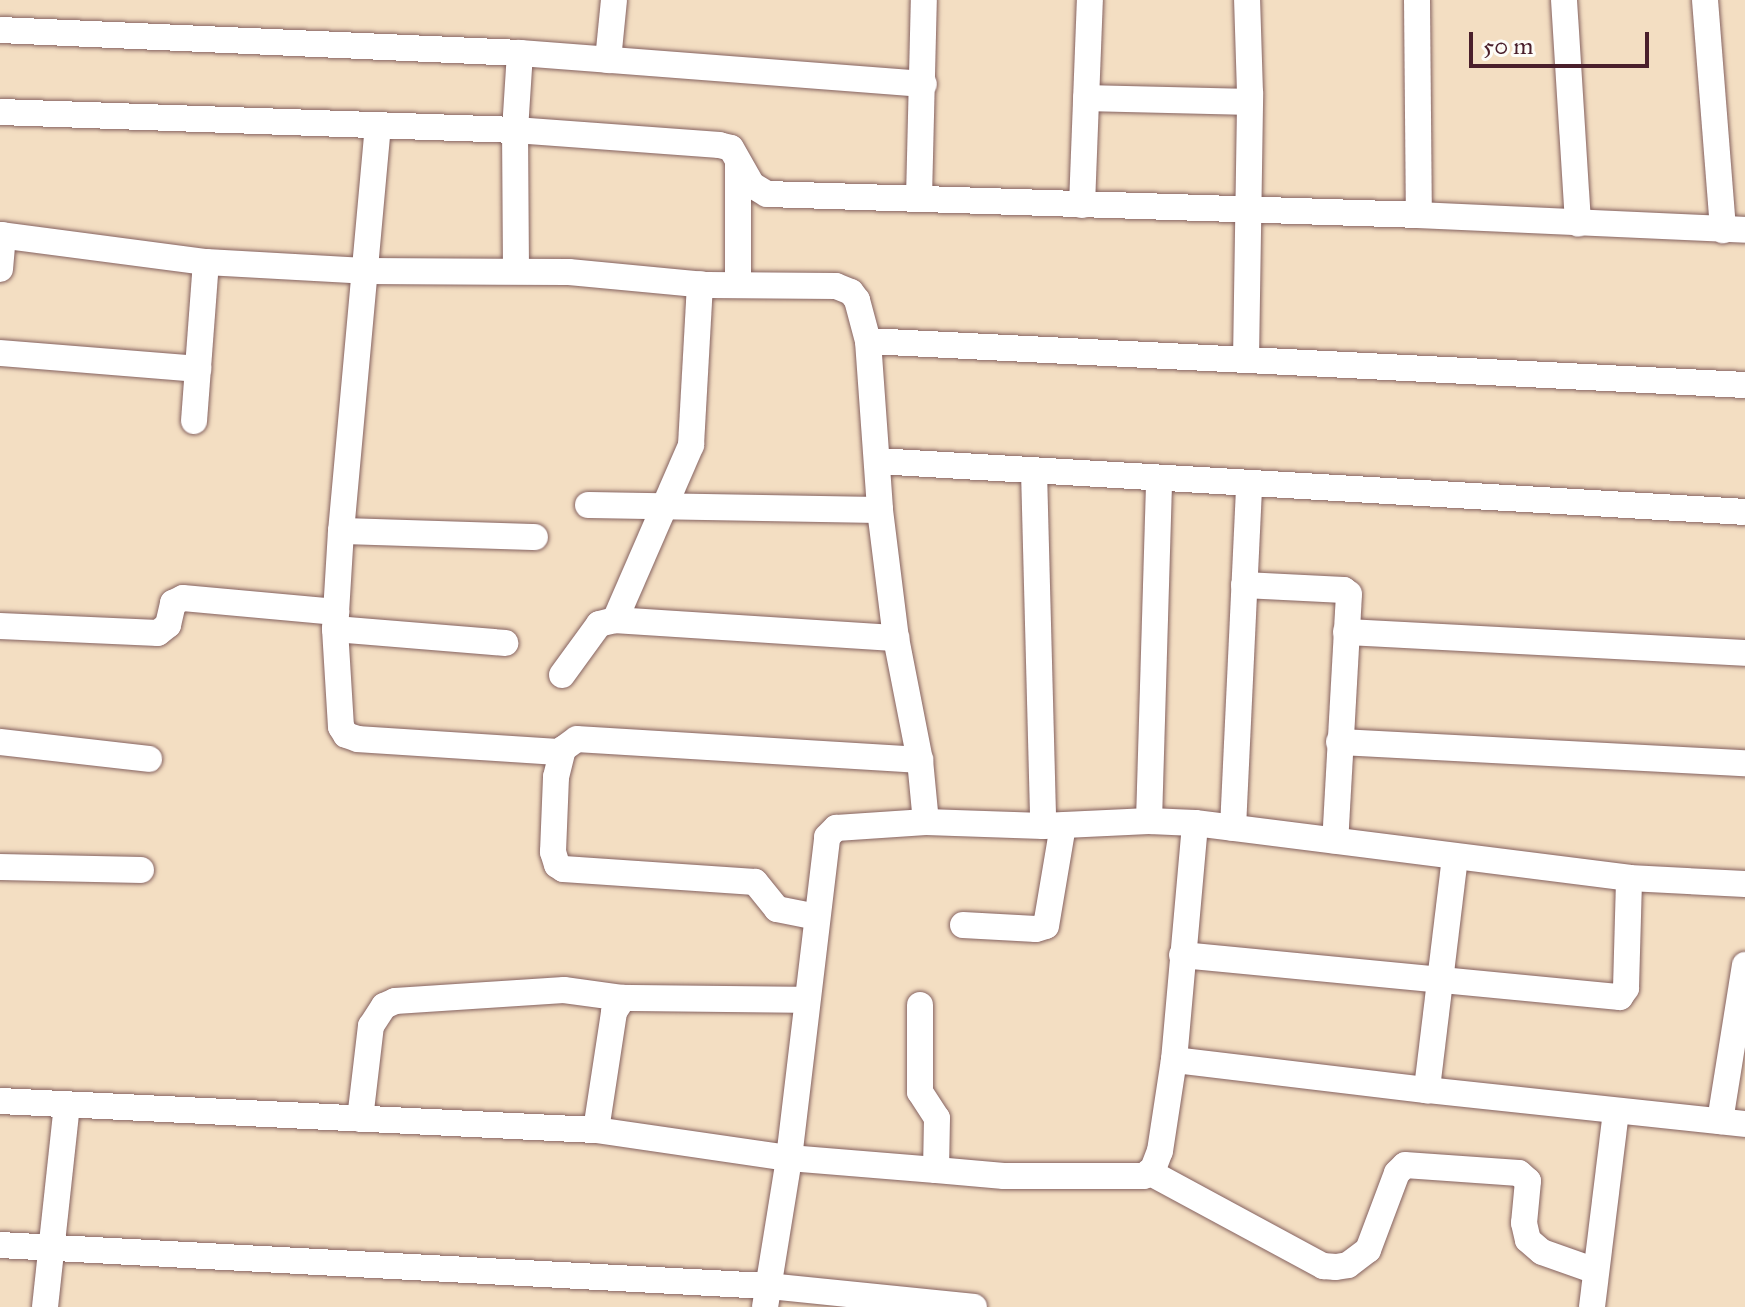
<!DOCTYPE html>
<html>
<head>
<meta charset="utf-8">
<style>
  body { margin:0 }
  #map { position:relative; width:1745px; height:1307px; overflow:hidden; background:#f3dec2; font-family:"IM FELL Great Primer",serif }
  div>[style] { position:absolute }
  .roads { filter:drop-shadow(0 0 2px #856260) drop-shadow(0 0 2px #856260) }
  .minor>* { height:26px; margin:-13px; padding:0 13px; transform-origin:13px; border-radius:13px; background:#fff }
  span { translate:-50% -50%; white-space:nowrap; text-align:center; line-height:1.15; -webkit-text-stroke:8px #fdfcf7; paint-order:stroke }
  .scale { position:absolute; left:1469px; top:32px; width:180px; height:36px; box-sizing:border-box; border:4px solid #4a1f2b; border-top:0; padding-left:10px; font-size:24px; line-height:28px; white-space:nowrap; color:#4a1f2b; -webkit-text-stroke:6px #fdfcf7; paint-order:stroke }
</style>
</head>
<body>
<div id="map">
  <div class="roads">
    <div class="minor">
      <i style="left:1417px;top:0;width:215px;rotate:89.5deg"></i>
      <i style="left:1564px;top:0;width:224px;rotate:86.4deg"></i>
      <i style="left:1705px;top:0;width:231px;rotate:85.5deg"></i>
      <i style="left:0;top:30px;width:521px;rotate:2.53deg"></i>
      <i style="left:520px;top:53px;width:405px;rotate:4.4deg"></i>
      <i style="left:608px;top:60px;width:60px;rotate:-84.3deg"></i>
      <i style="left:1086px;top:98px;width:164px;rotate:1.4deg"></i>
      <i style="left:0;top:112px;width:515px;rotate:2deg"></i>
      <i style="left:515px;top:130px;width:205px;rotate:4.2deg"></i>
      <i style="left:719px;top:145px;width:12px;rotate:14deg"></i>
      <i style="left:731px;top:148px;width:43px;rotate:60.4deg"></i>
      <i style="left:752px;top:185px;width:17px;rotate:31deg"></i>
      <i style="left:767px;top:194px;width:652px;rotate:1.84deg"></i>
      <i style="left:1419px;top:215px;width:326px;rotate:2.6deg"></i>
      <i style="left:378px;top:125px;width:408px;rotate:95.2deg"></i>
      <i style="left:341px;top:531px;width:98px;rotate:93.5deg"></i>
      <i style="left:335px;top:629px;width:98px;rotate:86.5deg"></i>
      <i style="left:341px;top:727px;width:9px;rotate:58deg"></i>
      <i style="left:346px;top:735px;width:13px;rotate:18deg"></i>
      <i style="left:358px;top:739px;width:203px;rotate:3.7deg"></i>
      <i style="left:738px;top:164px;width:121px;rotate:90deg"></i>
      <i style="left:919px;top:198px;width:198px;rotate:-88.6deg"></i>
      <i style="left:1082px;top:205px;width:205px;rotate:-87.8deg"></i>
      <i style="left:0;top:235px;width:208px;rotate:7.5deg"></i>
      <i style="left:206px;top:262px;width:159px;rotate:3.2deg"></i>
      <i style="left:365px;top:271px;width:204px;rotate:0.3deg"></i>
      <i style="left:569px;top:272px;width:139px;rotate:5.4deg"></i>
      <i style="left:707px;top:285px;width:129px;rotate:0.4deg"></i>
      <i style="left:836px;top:286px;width:16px;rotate:22deg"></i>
      <i style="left:851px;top:292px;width:10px;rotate:53deg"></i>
      <i style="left:857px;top:300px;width:42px;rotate:75deg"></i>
      <i style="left:868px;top:341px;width:169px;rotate:85.9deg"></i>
      <i style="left:880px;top:510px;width:129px;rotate:82.9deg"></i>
      <i style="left:896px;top:638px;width:124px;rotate:78.9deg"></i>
      <i style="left:920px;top:760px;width:62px;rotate:84.5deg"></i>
      <i style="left:0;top:269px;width:34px;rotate:-85deg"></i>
      <i style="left:516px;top:270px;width:140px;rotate:-90.4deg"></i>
      <i style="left:515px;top:130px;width:77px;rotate:-86.3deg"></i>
      <i style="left:868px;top:341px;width:878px;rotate:2.87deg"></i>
      <i style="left:0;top:353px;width:199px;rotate:4.6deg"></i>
      <i style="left:1246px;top:360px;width:267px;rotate:-89.1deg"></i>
      <i style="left:1250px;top:93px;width:93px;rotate:-91.8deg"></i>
      <i style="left:194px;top:421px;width:159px;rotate:-85.7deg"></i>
      <i style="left:877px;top:461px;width:869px;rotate:3.36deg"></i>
      <i style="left:1034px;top:471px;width:355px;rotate:88.5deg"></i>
      <i style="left:588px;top:505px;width:292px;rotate:1deg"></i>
      <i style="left:341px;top:531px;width:194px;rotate:1.8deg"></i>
      <i style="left:1244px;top:585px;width:100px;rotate:2.9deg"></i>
      <i style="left:1344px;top:590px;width:6px;rotate:39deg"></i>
      <i style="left:1349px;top:594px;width:247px;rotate:93.2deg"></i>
      <i style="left:615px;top:620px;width:191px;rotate:-66.5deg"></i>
      <i style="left:691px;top:445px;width:161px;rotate:-86.8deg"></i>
      <i style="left:0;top:626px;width:158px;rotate:2.5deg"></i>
      <i style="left:158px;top:633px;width:13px;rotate:-39deg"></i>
      <i style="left:168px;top:625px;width:23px;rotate:-77deg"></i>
      <i style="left:173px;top:603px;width:11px;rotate:-27deg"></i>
      <i style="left:183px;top:598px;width:154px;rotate:5.2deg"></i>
      <i style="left:335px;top:629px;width:171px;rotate:4.7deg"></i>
      <i style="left:1346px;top:632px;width:400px;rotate:3deg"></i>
      <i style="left:562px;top:675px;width:63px;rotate:-54deg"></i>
      <i style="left:599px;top:624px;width:16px;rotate:-14deg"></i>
      <i style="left:615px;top:620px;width:282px;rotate:3.7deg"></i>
      <i style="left:0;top:742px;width:150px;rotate:6.5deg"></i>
      <i style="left:1339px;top:742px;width:407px;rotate:3deg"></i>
      <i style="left:1149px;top:821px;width:343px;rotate:-88.3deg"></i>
      <i style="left:1233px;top:828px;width:345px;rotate:-87.3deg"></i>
      <i style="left:1455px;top:857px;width:235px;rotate:96.9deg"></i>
      <i style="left:1427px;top:1090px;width:320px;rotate:6.1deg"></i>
      <i style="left:0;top:867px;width:141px;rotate:1.2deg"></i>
      <i style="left:817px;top:917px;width:41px;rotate:-168.7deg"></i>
      <i style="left:777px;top:909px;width:35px;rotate:-129deg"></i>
      <i style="left:755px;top:882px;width:192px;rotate:-176.1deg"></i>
      <i style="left:563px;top:869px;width:7px;rotate:-146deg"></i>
      <i style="left:557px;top:865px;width:14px;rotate:-107deg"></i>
      <i style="left:553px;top:852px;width:75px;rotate:-87.7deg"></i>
      <i style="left:556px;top:777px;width:29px;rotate:-76deg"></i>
      <i style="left:563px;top:749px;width:17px;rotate:-36deg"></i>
      <i style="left:577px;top:739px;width:344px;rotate:3.5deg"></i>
      <i style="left:963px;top:925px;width:73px;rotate:3.1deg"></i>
      <i style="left:1036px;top:929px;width:10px;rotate:-17deg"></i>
      <i style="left:1046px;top:926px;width:102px;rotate:-80.4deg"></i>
      <i style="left:1182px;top:955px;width:440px;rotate:5.5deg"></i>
      <i style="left:1620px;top:997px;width:11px;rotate:-56deg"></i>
      <i style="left:1626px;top:988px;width:110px;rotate:-88.4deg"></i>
      <i style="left:920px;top:1005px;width:87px;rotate:90deg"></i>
      <i style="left:920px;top:1092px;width:31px;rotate:57deg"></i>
      <i style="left:937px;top:1118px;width:52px;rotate:91.1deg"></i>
      <i style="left:1174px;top:1060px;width:255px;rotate:6.8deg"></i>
      <i style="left:0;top:1101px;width:597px;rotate:2.79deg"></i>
      <i style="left:596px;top:1130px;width:195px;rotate:8.3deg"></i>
      <i style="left:789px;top:1158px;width:147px;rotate:4.7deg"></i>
      <i style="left:936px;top:1170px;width:68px;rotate:5deg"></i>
      <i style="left:1004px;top:1176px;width:140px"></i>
      <i style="left:1144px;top:1176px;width:11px;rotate:-38deg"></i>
      <i style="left:1153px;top:1169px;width:19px;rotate:-69deg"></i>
      <i style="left:1160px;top:1151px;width:92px;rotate:-81.3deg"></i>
      <i style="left:1174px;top:1060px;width:238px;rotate:-84.9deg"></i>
      <i style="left:360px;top:1119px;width:94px;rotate:-83.3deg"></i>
      <i style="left:371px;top:1026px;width:24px;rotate:-57deg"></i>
      <i style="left:384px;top:1006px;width:12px;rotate:-24deg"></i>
      <i style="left:395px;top:1001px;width:169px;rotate:-3.7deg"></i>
      <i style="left:564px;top:990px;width:60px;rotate:7.7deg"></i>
      <i style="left:1720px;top:1121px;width:158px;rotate:-80.9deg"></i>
      <i style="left:596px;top:1130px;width:119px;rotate:-81.3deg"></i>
      <i style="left:614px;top:1012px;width:17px;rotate:-57deg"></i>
      <i style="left:623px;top:998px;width:183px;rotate:0.6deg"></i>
      <i style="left:1149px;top:1172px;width:198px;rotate:28.4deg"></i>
      <i style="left:1323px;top:1266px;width:13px;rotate:4deg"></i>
      <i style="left:1336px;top:1267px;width:12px;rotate:-9deg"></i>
      <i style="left:1348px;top:1265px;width:25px;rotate:-37deg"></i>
      <i style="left:1368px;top:1250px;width:82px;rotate:-69.4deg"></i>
      <i style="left:1397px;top:1173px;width:11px;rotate:-45deg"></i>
      <i style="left:1405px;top:1165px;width:114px;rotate:4deg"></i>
      <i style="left:1519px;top:1173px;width:12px;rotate:42deg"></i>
      <i style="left:1528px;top:1181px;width:42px;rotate:95.4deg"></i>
      <i style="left:1524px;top:1223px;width:17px;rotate:77deg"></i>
      <i style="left:1528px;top:1240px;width:18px;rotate:41deg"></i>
      <i style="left:1542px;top:1252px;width:57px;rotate:19.4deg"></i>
      <i style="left:0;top:1245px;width:769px;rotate:3.06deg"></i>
      <i style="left:768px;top:1286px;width:207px;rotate:5.8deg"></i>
      <i style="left:45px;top:1307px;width:203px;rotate:-83.8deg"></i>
      <i style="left:765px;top:1307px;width:151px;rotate:-80.8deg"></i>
      <i style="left:789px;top:1158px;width:323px;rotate:-83.2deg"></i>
      <i style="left:827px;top:837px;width:13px;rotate:-45deg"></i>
      <i style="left:836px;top:828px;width:90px;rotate:-3.8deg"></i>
      <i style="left:926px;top:822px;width:117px;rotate:2deg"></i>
      <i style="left:1043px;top:826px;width:106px;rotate:-2.7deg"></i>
      <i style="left:1149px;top:821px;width:46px;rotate:2.5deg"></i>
      <i style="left:1195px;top:823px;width:437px;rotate:7.2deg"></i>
      <i style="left:1629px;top:878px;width:116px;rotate:3deg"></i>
      <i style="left:1592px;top:1307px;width:197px;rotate:-83deg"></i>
    </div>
  </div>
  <div class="scale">50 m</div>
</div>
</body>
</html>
